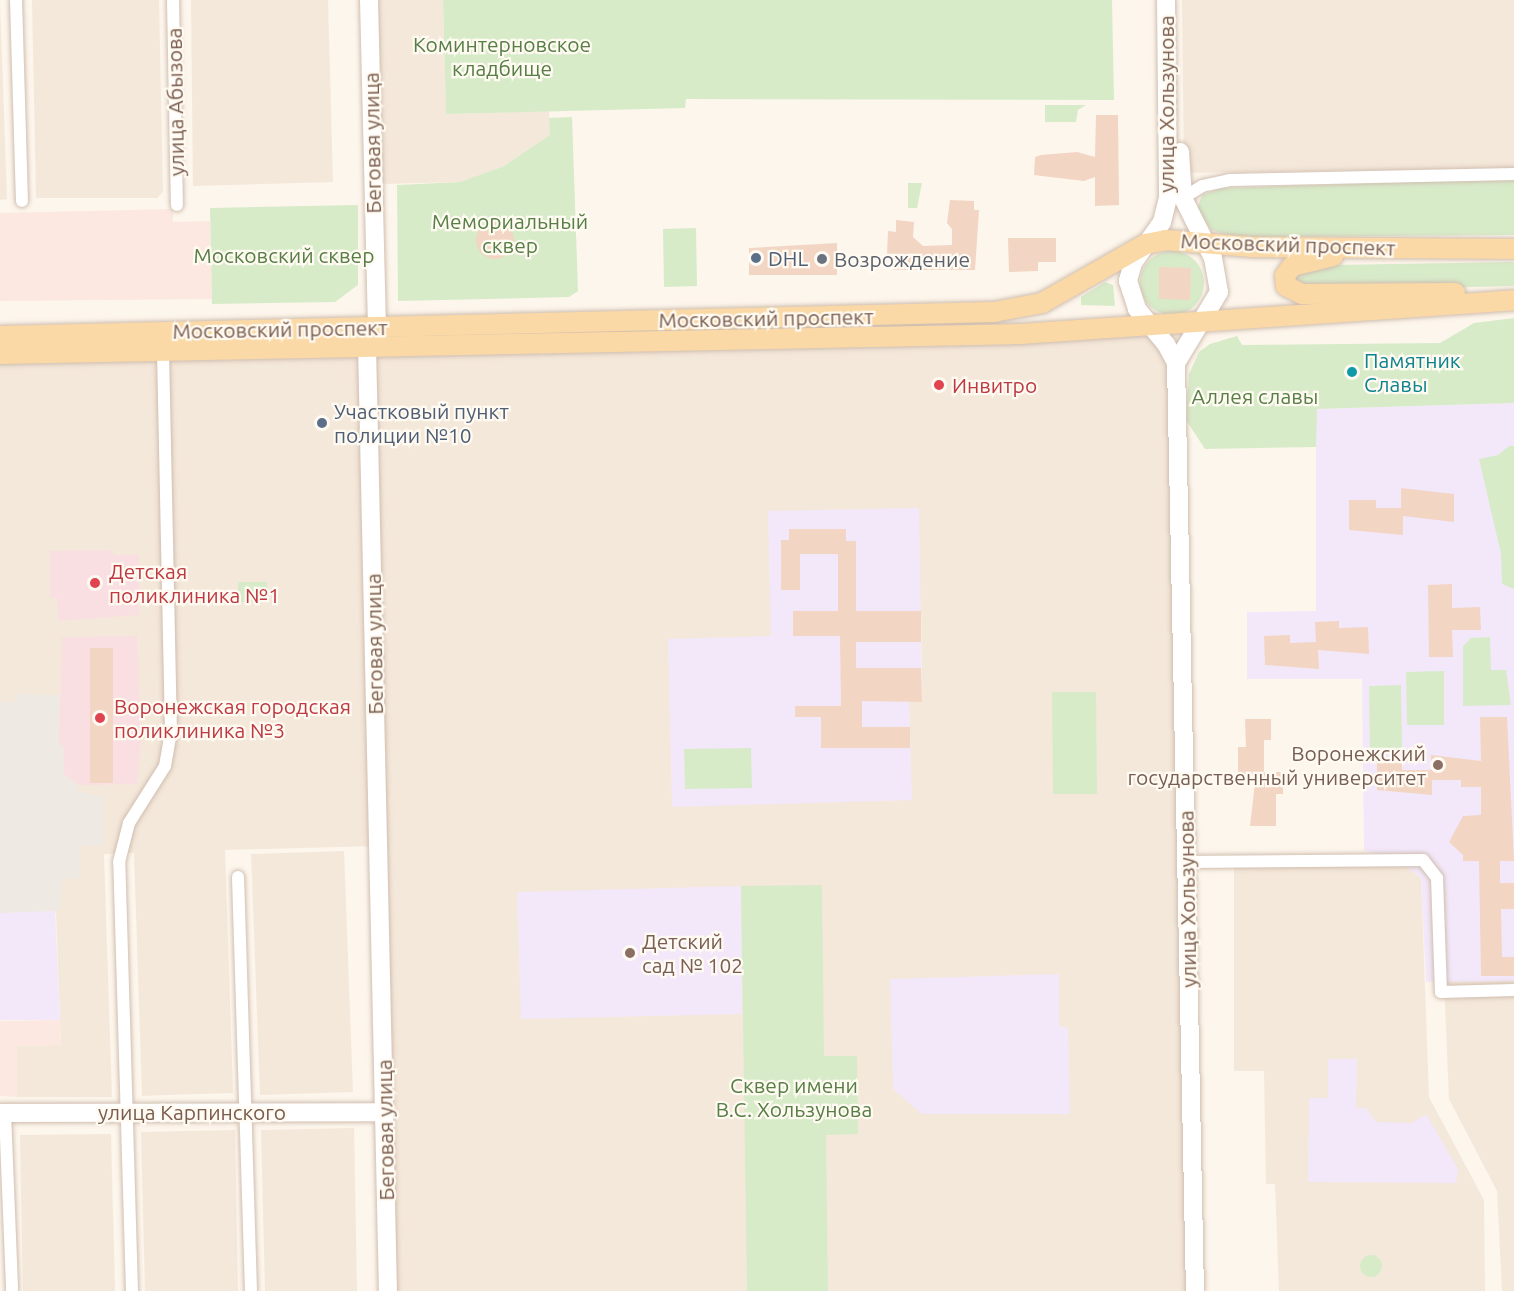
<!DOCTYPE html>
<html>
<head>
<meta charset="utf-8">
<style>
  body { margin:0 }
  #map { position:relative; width:1514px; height:1291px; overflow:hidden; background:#fdf6ec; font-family:Ubuntu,sans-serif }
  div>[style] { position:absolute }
  .residential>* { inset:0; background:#f4e8da }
  .commercial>* { inset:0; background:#fce8e0 }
  .industrial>* { inset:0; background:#efe9e4 }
  .education>* { inset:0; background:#f3e8fa }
  .medical>* { inset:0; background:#fadfe2 }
  .green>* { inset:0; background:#d7ebc9 }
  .round { border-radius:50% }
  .building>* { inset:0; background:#f2d5c3 }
  .roads { filter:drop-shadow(0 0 2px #d0beb0) drop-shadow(0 0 2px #d0beb0) }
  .street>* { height:12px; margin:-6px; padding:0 6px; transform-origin:6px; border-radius:6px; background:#fff }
  .secondary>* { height:18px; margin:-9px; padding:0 9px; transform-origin:9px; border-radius:9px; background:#fff }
  .primary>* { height:20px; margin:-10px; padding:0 10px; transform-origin:10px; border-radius:10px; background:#fad9a6 }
  .dots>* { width:16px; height:16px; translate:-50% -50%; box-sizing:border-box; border:3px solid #fffaf2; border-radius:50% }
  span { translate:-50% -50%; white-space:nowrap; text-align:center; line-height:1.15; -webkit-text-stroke:4.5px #fffaf2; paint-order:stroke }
  .park-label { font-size:21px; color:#567e45 }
  .street-label { font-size:21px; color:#795c4d }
  .service-label { font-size:21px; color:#4e5e75 }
  .left { translate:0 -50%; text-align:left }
  .worship-label { font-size:21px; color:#5b616d }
  .culture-label { font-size:21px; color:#0d838f }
  .health-label { font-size:21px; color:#be3a42 }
  .education-label { font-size:21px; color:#785e54 }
  .right { translate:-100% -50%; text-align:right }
</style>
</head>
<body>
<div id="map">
  <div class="residential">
    <i style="clip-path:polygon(0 0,7px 199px,0 200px)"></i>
    <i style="clip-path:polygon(32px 0,159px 0,163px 192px,157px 198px,36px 198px)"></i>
    <i style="clip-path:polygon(191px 0,328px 0,333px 182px,193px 186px)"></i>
    <i style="clip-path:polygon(376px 0,443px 0,446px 114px,549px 111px,550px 135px,504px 166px,460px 182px,381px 184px)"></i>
    <i style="clip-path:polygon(1182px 0,1514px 0,1514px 168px,1184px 173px)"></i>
    <i style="clip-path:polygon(evenodd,1152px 327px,1166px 344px,1195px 1291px,388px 1291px,378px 846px,225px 850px,233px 1093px,166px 1095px,142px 1096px,134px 853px,104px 854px,112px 1097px,17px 1097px,17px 1046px,61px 1045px,56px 913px,0 914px,0 354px,1152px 327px,921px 611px,922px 701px,909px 702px,910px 748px,668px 640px,771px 637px,921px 611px,1152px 327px,1059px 974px,1059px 1027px,1068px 1028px,893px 1089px,1059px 974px)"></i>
    <i style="clip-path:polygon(344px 851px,353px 1092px,260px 1095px,251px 854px)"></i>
    <i style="clip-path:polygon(1402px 864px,1421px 878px,1429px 1097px,1484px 1200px,1485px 1291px,1279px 1291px,1275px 1184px,1266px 1184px,1264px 1071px,1234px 1071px,1234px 867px)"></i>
    <i style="clip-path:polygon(1514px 980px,1514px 1291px,1502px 1291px,1497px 1191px,1449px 1099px,1444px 981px)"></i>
    <i style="clip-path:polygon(354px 1128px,357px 1291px,265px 1291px,261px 1130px)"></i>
    <i style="clip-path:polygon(235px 1130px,238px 1291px,145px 1291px,141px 1132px)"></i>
    <i style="clip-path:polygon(111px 1134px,115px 1291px,23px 1291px,20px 1135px)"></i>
  </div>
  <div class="commercial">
    <i style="clip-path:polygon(173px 209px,173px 222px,210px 221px,212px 299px,0 301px,0 213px)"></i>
    <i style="clip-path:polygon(60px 1020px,61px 1045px,17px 1046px,17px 1097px,0 1096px,0 1021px)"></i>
  </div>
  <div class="industrial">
    <i style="clip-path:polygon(16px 694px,59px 695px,64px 774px,78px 781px,77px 791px,104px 797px,104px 845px,80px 846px,80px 878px,62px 879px,60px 910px,55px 911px,0 913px,0 702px,15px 702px)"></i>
  </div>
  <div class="education">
    <i style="clip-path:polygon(1514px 403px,1514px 981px,1426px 982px,1421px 878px,1402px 864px,1364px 850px,1362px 679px,1247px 679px,1247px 612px,1316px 611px,1316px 409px)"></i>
    <i style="clip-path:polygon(919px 508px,922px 702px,909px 702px,912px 800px,672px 807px,668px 639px,771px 636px,768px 511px)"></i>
    <i style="clip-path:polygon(741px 886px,742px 1014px,521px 1019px,517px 892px)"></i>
    <i style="clip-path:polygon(55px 911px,60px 1020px,0 1020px,0 913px)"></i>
    <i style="clip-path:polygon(1059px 974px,1059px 1027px,1068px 1028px,1070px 1114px,922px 1114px,893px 1089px,890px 979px)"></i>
    <i style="clip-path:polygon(1328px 1059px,1357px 1059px,1356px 1108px,1366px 1108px,1376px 1122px,1412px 1123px,1426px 1114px,1458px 1169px,1456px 1183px,1308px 1182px,1309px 1098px,1328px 1098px)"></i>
  </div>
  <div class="medical">
    <i style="clip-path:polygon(113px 550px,114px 555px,139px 555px,139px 615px,58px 621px,57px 598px,50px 598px,50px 551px)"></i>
    <i style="clip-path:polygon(137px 636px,141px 742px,137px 784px,78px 785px,64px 774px,64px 747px,59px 743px,62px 637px)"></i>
  </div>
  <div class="green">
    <i style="clip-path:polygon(443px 0,1112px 0,1114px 100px,686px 99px,685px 108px,446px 114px)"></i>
    <i style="clip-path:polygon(1045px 105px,1086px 105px,1078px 110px,1076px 122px,1045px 122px)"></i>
    <i style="clip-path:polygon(572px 117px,578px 291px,569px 297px,398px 301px,397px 185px,460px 182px,504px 166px,550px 135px,549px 118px)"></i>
    <i style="clip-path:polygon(1514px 179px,1514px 235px,1234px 237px,1211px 230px,1197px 209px,1202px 195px,1222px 188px)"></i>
    <i style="clip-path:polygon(908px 183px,922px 183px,917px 208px,908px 208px)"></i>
    <i style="clip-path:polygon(358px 205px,358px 285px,335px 302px,212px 304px,210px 208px)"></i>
    <i style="clip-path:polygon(696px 228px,697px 286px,664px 287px,663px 229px)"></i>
    <i class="round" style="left:1140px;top:251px;width:64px;height:64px"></i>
    <i style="clip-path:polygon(1514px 262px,1514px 286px,1298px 291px,1293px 271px,1335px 265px)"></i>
    <i style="clip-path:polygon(1105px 282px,1113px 285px,1115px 306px,1081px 305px,1081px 297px)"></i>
    <i style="clip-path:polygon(1514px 318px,1514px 403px,1317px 409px,1316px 447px,1205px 449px,1186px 420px,1189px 374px,1199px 352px,1210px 344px,1237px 336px,1242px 345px,1440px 343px,1474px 323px)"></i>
    <i style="clip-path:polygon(1509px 446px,1514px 446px,1514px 589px,1502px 584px,1501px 554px,1479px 459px,1498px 455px)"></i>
    <i style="clip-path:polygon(238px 582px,267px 582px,268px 601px,238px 602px)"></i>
    <i style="clip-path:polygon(1490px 637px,1491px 670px,1506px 670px,1511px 705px,1463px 706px,1463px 646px,1471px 638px)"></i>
    <i style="clip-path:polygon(1444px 671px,1444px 725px,1407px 725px,1406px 672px)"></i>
    <i style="clip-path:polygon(1401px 685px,1402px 749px,1370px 749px,1369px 686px)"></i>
    <i style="clip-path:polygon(1052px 692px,1096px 692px,1097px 794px,1053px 794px)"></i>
    <i style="clip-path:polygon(751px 748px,752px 788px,685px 789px,684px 749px)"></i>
    <i style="clip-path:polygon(822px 885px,824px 1056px,857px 1056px,858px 1134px,826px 1135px,828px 1291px,747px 1291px,741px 886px)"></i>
    <i class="round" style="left:1360px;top:1255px;width:22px;height:22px"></i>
  </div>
  <div class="building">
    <i style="clip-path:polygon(1096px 115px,1118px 115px,1119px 205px,1095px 206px,1095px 177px,1084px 181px,1034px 175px,1035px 157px,1041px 155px,1077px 152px,1095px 157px)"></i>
    <i style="clip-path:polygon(950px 200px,974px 201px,974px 210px,979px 210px,975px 270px,893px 270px,893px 256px,887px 256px,888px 231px,896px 232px,896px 220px,914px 222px,913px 237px,923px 246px,952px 245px,952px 229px,947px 223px)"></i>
    <i class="round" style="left:476px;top:221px;width:38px;height:38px"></i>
    <i style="clip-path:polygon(1008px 238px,1056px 238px,1056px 262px,1038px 262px,1038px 271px,1009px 272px)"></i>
    <i style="clip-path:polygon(837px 243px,837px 275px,749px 275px,749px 248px)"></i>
    <i style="clip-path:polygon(1159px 267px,1191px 268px,1190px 300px,1159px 299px)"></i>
    <i style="clip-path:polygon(1401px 488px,1454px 494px,1454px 522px,1403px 516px,1403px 535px,1349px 530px,1349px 500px,1376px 500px,1376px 508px,1401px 508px)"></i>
    <i style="clip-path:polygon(789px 529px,846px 529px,846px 541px,856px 541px,856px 611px,921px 611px,921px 642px,856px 642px,856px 668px,921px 668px,922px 702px,862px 701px,862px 727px,910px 727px,910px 748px,821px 748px,821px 717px,795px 717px,795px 706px,841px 706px,840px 636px,793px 636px,793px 611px,838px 611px,838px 554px,800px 554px,800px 590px,781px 590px,781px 540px,789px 540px)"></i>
    <i style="clip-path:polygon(1452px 584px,1452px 608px,1480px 607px,1481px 630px,1452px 630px,1453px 657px,1429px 657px,1428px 585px)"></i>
    <i style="clip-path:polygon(1339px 621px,1339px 628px,1368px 627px,1369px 654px,1318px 650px,1319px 669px,1265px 665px,1264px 636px,1290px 635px,1290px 643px,1316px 642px,1315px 622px)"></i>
    <i style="clip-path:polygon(90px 648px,113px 648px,113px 783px,90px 783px)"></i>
    <i style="clip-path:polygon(1480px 717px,1507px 717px,1514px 861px,1500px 861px,1500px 883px,1514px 883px,1514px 909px,1501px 909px,1502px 957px,1514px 957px,1514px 976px,1481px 976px,1479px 861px,1463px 861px,1463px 855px,1449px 842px,1463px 816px,1481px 815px,1481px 787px,1461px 787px,1461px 780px,1432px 780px,1432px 795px,1377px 790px,1377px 763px,1402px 763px,1402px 770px,1431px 770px,1431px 755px,1481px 761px)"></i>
    <i style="clip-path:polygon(1245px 719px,1271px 719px,1271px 740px,1264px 740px,1264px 772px,1283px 772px,1283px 794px,1276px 794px,1276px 826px,1250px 826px,1256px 774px,1238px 774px,1238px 747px,1246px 747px)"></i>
  </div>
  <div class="roads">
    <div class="street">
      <i style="left:16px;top:0;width:201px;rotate:88.3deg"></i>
      <i style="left:173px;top:0;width:205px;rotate:88.9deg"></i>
      <i style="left:1183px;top:198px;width:22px;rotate:-32deg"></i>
      <i style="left:1202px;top:186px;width:29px;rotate:-12deg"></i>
      <i style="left:1230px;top:180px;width:284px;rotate:-1.2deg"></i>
      <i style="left:1186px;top:862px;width:237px;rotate:-0.5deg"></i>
      <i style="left:1423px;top:860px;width:23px;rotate:52deg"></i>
      <i style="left:1437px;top:878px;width:114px;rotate:88deg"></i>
      <i style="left:1441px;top:992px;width:73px;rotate:-1.6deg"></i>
      <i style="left:238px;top:877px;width:414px;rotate:88.2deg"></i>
      <i style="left:5px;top:1113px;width:178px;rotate:87.7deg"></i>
      <i style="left:132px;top:1291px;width:429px;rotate:-91.7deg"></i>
      <i style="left:119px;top:862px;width:40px;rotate:-75.6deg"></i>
      <i style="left:129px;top:823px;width:67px;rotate:-57.7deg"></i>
      <i style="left:165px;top:766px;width:34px;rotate:-80deg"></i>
      <i style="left:171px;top:733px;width:384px;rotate:-91.2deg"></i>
    </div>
    <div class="secondary">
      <i style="left:369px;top:0;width:326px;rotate:88.6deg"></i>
      <i style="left:377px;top:326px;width:22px;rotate:117deg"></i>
      <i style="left:367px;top:346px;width:945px;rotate:88.73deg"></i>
      <i style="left:1166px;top:0;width:198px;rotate:89.4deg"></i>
      <i style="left:1168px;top:198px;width:25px;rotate:104deg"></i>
      <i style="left:1162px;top:222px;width:50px;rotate:125.3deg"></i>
      <i style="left:1133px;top:263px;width:19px;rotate:106deg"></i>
      <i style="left:1128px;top:281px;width:29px;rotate:72deg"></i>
      <i style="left:1137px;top:309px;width:45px;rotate:50.4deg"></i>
      <i style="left:1166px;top:344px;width:21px;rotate:62deg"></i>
      <i style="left:1176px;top:363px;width:928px;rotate:88.83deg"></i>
      <i style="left:1176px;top:363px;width:83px;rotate:-58.8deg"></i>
      <i style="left:1219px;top:292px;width:35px;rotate:-100deg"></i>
      <i style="left:1213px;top:258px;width:67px;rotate:-116.6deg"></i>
      <i style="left:1183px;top:198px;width:46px;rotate:-93.7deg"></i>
      <i style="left:0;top:1113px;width:384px;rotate:-0.1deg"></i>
    </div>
    <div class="primary">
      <i style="left:1333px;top:256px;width:42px;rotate:166.3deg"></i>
      <i style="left:1292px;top:266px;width:12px;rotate:125deg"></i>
      <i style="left:1285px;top:276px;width:10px;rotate:84deg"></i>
      <i style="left:1286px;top:286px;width:18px;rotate:27deg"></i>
      <i style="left:1302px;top:294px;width:153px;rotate:-0.4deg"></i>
      <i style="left:0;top:336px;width:994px;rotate:-1.38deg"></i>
      <i style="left:994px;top:312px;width:49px;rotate:-10.6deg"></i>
      <i style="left:1042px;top:303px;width:120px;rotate:-29.6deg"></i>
      <i style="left:1146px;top:244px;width:20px;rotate:-11deg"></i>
      <i style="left:1166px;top:240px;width:86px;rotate:4.7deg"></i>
      <i style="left:1252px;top:247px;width:262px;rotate:0.4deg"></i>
      <i style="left:0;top:354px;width:1020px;rotate:-1.12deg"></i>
      <i style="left:1020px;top:334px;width:495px;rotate:-3.9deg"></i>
    </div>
  </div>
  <div class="dots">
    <i style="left:756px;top:258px;background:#5c6f8a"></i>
    <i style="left:822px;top:259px;background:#6b7280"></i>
    <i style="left:1352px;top:372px;background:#0f9aa8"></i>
    <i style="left:939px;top:385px;background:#e0444e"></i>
    <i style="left:322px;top:423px;background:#5c6f8a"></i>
    <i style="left:95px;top:583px;background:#e0444e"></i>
    <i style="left:100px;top:718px;background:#e0444e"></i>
    <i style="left:1438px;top:765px;background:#8d6e63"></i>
    <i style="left:630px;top:953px;background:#8d6e63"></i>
  </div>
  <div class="park-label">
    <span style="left:502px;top:56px">Коминтерновское<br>кладбище</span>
    <span style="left:510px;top:233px">Мемориальный<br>сквер</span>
    <span style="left:284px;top:255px">Московский сквер</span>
    <span style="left:1255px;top:396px">Аллея славы</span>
    <span style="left:794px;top:1097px">Сквер имени<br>В.С. Хользунова</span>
  </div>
  <div class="street-label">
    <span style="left:175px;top:102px;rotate:-91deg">улица Абызова</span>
    <span style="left:1166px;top:104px;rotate:-90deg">улица Хользунова</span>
    <span style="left:372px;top:143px;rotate:-91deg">Беговая улица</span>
    <span style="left:1288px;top:244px;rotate:2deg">Московский проспект</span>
    <span style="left:766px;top:318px;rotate:-1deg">Московский проспект</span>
    <span style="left:280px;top:329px;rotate:-1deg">Московский проспект</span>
    <span style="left:374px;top:644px;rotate:-91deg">Беговая улица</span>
    <span style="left:1187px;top:899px;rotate:-91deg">улица Хользунова</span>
    <span style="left:192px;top:1112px">улица Карпинского</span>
    <span style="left:385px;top:1130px;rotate:-91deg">Беговая улица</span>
  </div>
  <div class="service-label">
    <span class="left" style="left:768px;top:258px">DHL</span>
    <span class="left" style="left:334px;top:423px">Участковый пункт<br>полиции №10</span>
  </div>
  <div class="worship-label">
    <span class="left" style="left:834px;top:259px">Возрождение</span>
  </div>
  <div class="culture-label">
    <span class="left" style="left:1364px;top:372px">Памятник<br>Славы</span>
  </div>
  <div class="health-label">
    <span class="left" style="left:952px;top:385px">Инвитро</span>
    <span class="left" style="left:109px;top:583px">Детская<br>поликлиника №1</span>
    <span class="left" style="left:114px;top:718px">Воронежская городская<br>поликлиника №3</span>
  </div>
  <div class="education-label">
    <span class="right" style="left:1426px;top:765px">Воронежский<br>государственный университет</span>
    <span class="left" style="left:642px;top:953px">Детский<br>сад № 102</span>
  </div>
</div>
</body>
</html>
